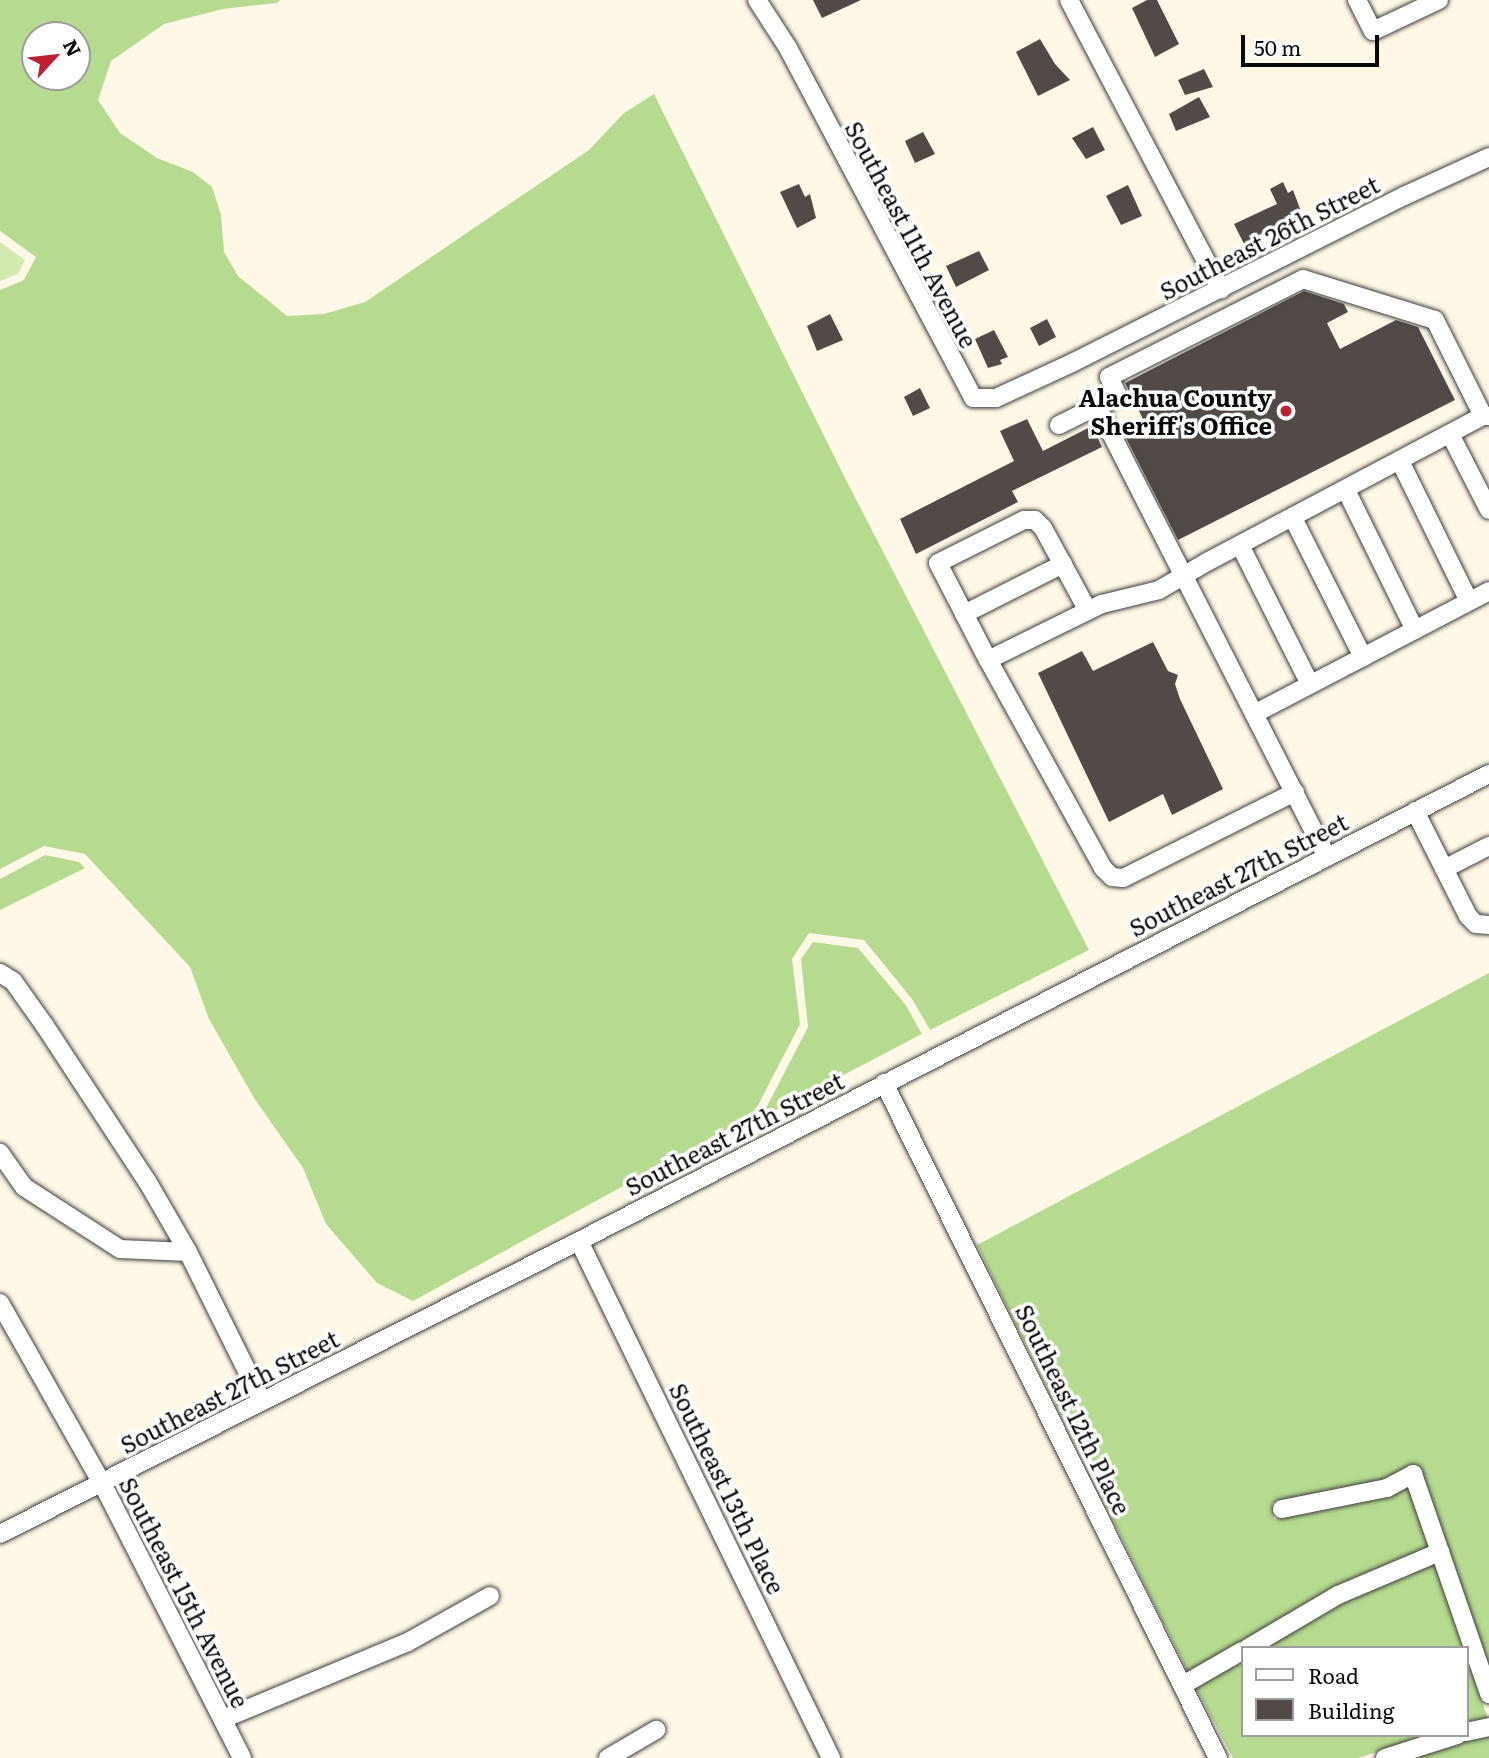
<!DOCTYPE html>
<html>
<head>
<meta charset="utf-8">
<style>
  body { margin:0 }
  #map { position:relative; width:1489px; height:1758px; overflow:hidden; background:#fff8e6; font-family:Literata,serif }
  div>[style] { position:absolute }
  .green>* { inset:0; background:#d2e9b0 }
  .forest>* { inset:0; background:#b6da8f }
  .building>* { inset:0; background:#524a46 }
  .roads { filter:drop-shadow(0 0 2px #3c3c3c) drop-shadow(0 0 2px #3c3c3c) }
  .minor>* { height:18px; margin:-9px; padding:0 9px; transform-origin:9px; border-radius:9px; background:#fff }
  .dots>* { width:19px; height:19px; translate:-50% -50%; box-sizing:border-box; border:4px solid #fff; border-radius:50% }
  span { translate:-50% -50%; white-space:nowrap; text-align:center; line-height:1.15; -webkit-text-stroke:7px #fff; paint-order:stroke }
  .street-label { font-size:24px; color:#090909 }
  .poi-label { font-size:24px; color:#090909; font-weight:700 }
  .right { translate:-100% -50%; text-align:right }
  .legend { position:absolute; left:1241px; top:1646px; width:228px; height:91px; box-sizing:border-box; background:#fff; border:2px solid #9d9d9d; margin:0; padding:9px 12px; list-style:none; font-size:21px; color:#090909 }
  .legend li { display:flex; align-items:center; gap:14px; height:35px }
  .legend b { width:35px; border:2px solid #9d9d9d }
  .north { position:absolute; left:21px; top:21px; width:70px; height:70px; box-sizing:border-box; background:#fff; border:2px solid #9d9d9d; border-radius:50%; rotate:63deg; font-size:19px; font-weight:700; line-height:28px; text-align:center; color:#090909 }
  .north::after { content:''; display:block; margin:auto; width:24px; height:32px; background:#bb2033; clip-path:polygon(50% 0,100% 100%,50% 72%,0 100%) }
  .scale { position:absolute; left:1241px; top:35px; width:138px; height:32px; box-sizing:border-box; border:4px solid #090909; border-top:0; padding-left:9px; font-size:21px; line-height:24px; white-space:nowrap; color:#090909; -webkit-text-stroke:5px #fff; paint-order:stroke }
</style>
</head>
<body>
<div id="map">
  <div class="green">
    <i style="clip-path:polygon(0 242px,25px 260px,18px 274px,0 281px)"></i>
  </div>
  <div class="forest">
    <i style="clip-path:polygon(evenodd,0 0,280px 0,277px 3px,223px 9px,164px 24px,111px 61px,98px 100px,120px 133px,157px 158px,193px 172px,212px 187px,221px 215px,224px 252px,238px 276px,287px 316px,324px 314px,365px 302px,589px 150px,624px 113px,654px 94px,846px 480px,1089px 950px,930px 1030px,912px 999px,864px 940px,809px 933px,792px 959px,800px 1024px,753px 1115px,413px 1301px,377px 1283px,326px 1224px,303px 1168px,254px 1098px,209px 1019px,190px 967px,85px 854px,44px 846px,0 869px,0 290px,24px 280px,36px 257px,0 231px,0 0,35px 35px,77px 35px,77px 77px,35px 77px,35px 35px)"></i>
    <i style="clip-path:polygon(45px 855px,79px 862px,85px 868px,0 910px,0 879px)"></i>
    <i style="clip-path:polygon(813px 942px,858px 948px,905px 1004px,922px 1034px,761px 1118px,808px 1027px,801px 959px)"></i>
    <i style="clip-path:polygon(1489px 973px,1489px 1666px,1422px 1471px,1409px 1467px,1384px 1480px,1272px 1503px,1274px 1519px,1388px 1496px,1408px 1486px,1429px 1548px,1262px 1631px,1188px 1672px,977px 1245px)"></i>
    <i style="clip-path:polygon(1434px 1563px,1463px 1648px,1264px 1648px,1342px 1602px)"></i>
    <i style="clip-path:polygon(1466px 1656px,1488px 1719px,1466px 1724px)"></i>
    <i style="clip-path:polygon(1242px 1660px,1242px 1735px,1431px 1735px,1358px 1758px,1233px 1758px,1195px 1686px)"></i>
    <i style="clip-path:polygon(1489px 1735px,1489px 1758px,1411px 1758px,1473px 1739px)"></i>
  </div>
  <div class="building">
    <i style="clip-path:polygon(813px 0,861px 0,822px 18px)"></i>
    <i style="clip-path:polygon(1147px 0,1157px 0,1179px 44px,1155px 57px,1132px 8px)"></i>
    <i style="clip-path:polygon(1040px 39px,1055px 64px,1070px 80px,1038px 96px,1016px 52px)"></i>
    <i style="clip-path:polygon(1204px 69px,1213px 87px,1185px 95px,1178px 80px)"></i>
    <i style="clip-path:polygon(1199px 97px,1210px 117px,1176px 131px,1169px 114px)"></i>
    <i style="clip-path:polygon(1093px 127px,1105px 150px,1086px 159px,1072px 138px)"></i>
    <i style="clip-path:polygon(923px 132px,935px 154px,915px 163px,905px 141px)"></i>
    <i style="clip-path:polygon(1283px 182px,1288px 193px,1293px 190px,1302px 214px,1244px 244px,1234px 224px,1277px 204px,1270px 189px)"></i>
    <i style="clip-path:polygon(799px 184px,805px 197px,810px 194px,816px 218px,797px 228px,780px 192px)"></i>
    <i style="clip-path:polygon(1128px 185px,1142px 216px,1121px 225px,1106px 196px)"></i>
    <i style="clip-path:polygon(979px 251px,989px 270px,956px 287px,946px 266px)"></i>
    <i style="clip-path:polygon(1304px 291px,1344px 304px,1348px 312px,1327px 323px,1340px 349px,1396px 320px,1418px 327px,1455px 400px,1178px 540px,1123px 432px,1144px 421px,1125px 383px)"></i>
    <i style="clip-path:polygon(830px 314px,843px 340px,817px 351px,807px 326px)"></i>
    <i style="clip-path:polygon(1047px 319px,1056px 337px,1039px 346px,1030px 328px)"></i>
    <i style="clip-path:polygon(994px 330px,1008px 357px,1000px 360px,1002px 364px,988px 368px,975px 339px)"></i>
    <i style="clip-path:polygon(920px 388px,930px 408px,913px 416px,904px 397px)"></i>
    <i style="clip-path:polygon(1027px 419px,1043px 451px,1092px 426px,1102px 447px,1012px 491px,1018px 502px,916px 554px,900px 519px,1014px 461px,1000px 431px)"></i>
    <i style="clip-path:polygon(1153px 642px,1168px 671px,1178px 675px,1175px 684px,1180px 699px,1223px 789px,1172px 815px,1163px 794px,1109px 822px,1038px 673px,1082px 651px,1093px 671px)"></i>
  </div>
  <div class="roads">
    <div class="minor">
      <i style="left:757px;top:0;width:57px;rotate:57.1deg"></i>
      <i style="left:788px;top:48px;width:396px;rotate:62.1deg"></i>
      <i style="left:973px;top:398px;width:23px"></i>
      <i style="left:996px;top:398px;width:84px;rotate:-24.7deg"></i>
      <i style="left:1072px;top:363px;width:372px;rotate:-26.7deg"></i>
      <i style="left:1404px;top:196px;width:94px;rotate:-24.6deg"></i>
      <i style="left:1069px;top:0;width:327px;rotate:62.3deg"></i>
      <i style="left:1357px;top:0;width:35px;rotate:63deg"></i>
      <i style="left:1373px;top:31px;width:73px;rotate:-25.2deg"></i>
      <i style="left:1059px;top:425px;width:42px;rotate:-26.6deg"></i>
      <i style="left:1450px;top:434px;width:85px;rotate:62.8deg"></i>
      <i style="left:1400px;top:461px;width:156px;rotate:63.8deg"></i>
      <i style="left:1346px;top:490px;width:156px;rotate:63.8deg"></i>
      <i style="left:1293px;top:518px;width:156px;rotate:63.3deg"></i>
      <i style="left:1240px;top:545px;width:156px;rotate:63.3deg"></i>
      <i style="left:964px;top:614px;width:111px;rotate:-26.8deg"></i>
      <i style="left:988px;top:660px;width:109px;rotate:-117.3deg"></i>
      <i style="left:938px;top:563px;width:96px;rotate:-26.6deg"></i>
      <i style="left:1024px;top:520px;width:11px"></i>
      <i style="left:1035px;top:520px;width:11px;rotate:45deg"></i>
      <i style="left:1043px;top:528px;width:94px;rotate:61.5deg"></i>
      <i style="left:1254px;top:714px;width:265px;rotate:-27.6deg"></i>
      <i style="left:1295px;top:792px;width:192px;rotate:153.4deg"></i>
      <i style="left:1123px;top:878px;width:11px;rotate:-175deg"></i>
      <i style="left:1112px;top:877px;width:13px;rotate:-135deg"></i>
      <i style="left:1103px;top:868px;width:238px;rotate:-118.9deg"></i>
      <i style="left:988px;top:660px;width:127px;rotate:-26.2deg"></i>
      <i style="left:1102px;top:604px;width:59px;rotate:-13.8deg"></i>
      <i style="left:1159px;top:590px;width:56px;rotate:-30.3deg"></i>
      <i style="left:1207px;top:562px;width:312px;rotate:-27.9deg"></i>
      <i style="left:1483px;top:416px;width:6px"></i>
      <i style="left:1415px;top:811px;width:118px;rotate:63.2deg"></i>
      <i style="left:1468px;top:916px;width:11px;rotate:45deg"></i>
      <i style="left:1476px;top:924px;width:13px;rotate:4deg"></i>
      <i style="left:1327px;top:857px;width:506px;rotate:-117.02deg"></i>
      <i style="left:1097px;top:406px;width:23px;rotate:-25deg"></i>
      <i style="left:1118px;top:396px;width:21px;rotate:-115deg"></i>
      <i style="left:1109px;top:377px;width:217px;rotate:-26.8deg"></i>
      <i style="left:1303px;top:279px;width:138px;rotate:17.3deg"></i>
      <i style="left:1435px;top:320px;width:107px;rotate:63.4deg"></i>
      <i style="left:1444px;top:869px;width:51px;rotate:-27.1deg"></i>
      <i style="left:0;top:973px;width:15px;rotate:32deg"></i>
      <i style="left:13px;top:981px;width:55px;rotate:54.6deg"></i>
      <i style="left:45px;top:1026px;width:186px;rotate:56.7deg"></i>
      <i style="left:147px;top:1181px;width:82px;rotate:60deg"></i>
      <i style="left:188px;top:1252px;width:68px;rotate:-177.5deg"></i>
      <i style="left:120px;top:1249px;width:114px;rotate:-147.1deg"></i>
      <i style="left:24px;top:1187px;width:42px;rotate:-125.2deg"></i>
      <i style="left:884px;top:1083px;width:753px;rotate:63.67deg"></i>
      <i style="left:579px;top:1241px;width:575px;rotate:64.01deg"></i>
      <i style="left:188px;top:1252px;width:166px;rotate:63.6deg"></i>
      <i style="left:0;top:1303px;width:207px;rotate:60.5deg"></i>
      <i style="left:102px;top:1483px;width:309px;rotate:63deg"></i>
      <i style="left:1282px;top:1509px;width:107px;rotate:-11.3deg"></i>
      <i style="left:1387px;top:1488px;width:30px;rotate:-28deg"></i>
      <i style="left:1413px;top:1474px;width:233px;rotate:70.9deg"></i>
      <i style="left:0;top:1534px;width:649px;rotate:-26.84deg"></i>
      <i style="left:579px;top:1241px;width:1023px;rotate:-27.17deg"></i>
      <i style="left:1248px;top:1648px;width:104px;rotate:-30.5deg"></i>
      <i style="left:1338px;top:1595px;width:111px;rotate:-22.9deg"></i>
      <i style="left:1183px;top:1685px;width:68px;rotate:-30deg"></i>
      <i style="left:223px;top:1719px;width:200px;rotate:-22.6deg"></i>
      <i style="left:408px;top:1642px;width:94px;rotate:-29.3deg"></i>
      <i style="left:1466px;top:1732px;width:24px;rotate:-12deg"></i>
      <i style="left:608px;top:1758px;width:56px;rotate:-30.3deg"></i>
      <i style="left:1385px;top:1758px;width:76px;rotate:-17.7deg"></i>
    </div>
  </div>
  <div class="dots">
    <i style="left:1286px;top:411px;background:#bb2033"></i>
  </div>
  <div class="street-label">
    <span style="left:912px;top:234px;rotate:62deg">Southeast 11th Avenue</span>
    <span style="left:1269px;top:237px;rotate:-27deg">Southeast 26th Street</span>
    <span style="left:1238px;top:874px;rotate:-27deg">Southeast 27th Street</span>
    <span style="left:734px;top:1133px;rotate:-27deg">Southeast 27th Street</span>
    <span style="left:229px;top:1391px;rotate:-27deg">Southeast 27th Street</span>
    <span style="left:1074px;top:1409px;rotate:64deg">Southeast 12th Place</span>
    <span style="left:728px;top:1488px;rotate:64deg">Southeast 13th Place</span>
    <span style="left:185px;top:1592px;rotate:63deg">Southeast 15th Avenue</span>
  </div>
  <div class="poi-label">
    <span class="right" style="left:1272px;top:411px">Alachua County<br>Sheriff's Office</span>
  </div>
  <ul class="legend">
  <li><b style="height:9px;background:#fff"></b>Road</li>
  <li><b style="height:19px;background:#524a46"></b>Building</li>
  </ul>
  <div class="north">N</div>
  <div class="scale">50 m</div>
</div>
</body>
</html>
